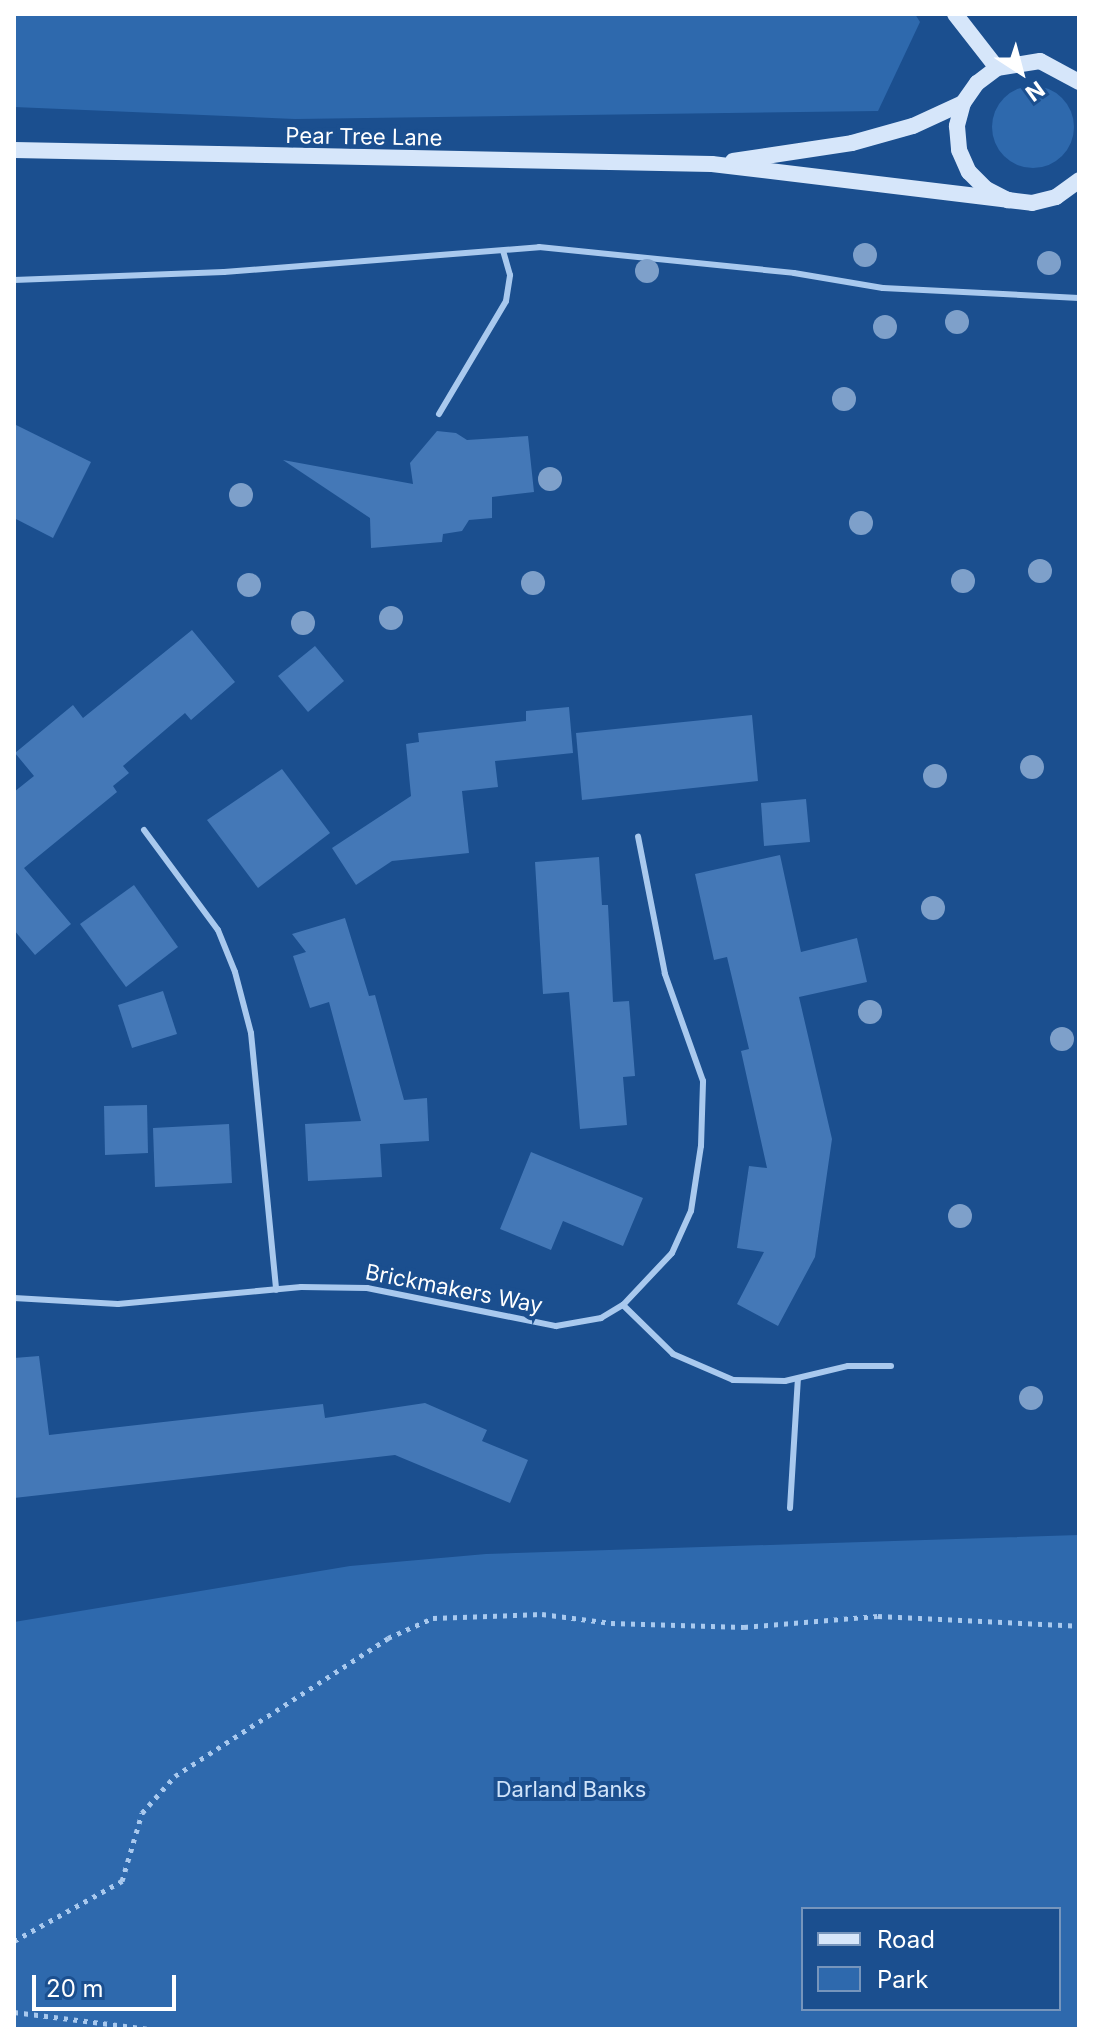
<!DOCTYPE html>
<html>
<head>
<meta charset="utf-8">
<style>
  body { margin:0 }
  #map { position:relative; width:1093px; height:2043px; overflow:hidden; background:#1b4f8f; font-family:Inter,sans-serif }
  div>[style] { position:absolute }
  .green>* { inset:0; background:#2e69ad }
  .round { border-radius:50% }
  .building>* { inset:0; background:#4478b7 }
  .path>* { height:5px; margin-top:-2.5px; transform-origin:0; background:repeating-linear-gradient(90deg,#a9c9ee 0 4px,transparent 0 10px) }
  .lane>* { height:6px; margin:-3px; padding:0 3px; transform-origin:3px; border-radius:3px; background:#a9c9ee }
  .secondary>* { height:16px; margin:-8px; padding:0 8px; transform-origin:8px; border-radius:8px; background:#d6e6fa }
  .trees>* { width:24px; height:24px; margin:-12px; border-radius:50%; background:#7ea0ca }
  span { translate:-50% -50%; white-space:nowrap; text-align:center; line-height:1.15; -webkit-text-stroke:8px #1b4f8f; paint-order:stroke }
  .street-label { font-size:22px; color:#fff }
  .park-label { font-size:22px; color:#cfe3fa }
  .frame { position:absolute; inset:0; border:16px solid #fff; pointer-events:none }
  .legend { position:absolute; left:801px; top:1907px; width:260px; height:104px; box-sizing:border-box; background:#1b4f8f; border:2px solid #7695bc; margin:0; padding:10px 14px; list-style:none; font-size:24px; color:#fff }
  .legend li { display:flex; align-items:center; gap:16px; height:40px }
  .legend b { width:40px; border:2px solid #7695bc }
  .north { position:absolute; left:981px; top:32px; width:80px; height:80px; -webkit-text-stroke:6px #1b4f8f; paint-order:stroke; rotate:144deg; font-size:22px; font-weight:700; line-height:32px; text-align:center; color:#fff }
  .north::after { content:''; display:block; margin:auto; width:28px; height:36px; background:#fff; clip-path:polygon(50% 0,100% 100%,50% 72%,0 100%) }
  .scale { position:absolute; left:32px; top:1975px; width:144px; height:36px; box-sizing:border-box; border:4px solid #fff; border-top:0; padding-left:10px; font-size:24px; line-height:28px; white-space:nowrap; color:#fff; -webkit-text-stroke:6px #1b4f8f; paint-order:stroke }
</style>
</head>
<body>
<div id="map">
  <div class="green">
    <i style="clip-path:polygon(14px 14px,915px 14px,920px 22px,878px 111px,295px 119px,14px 107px)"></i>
    <i class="round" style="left:992px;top:86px;width:82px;height:82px"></i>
    <i style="clip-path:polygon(evenodd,1079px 1535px,1079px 2029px,14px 2029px,14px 1622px,350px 1566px,486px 1554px,1079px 1535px,803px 1909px,1059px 1909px,1059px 2009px,803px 2009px,803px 1909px)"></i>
  </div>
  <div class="building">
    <i style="clip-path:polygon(14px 424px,91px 462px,53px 538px,14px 518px)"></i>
    <i style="clip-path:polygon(437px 431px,456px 433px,467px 440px,528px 436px,534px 492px,492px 497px,492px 518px,469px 520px,462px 531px,443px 534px,442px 542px,371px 548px,370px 518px,283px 460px,413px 484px,410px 463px)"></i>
    <i style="clip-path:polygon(192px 630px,235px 682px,191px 720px,185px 713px,123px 766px,129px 773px,113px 786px,117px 792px,24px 868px,71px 924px,35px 955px,14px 930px,14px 792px,34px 776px,15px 753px,73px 705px,83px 718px)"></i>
    <i style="clip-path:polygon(315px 646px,344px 681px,308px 712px,278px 676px)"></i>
    <i style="clip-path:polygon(569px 707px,573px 753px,495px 761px,498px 787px,462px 791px,469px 853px,392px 861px,356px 885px,332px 848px,411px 796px,406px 744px,419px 742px,418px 733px,526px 721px,526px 711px)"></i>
    <i style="clip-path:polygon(752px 715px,758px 781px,582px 800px,576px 733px)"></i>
    <i style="clip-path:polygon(282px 769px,330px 833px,258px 888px,207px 820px)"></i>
    <i style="clip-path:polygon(806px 799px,810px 842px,764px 846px,761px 803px)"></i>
    <i style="clip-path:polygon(780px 855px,801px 952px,857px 938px,867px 982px,799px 997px,832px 1139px,815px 1257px,778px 1326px,737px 1304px,764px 1252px,737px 1248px,749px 1166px,767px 1168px,741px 1051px,749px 1049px,727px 957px,714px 960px,695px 874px)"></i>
    <i style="clip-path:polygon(599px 857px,602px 905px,608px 905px,613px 1002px,629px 1001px,635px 1076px,623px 1077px,627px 1125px,580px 1129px,569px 992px,543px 994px,535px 862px)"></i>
    <i style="clip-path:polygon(134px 885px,178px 947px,126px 987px,80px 924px)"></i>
    <i style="clip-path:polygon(345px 918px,369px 996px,375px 995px,404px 1100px,427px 1098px,429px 1141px,380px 1144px,382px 1177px,308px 1181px,305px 1124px,361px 1121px,329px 1002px,310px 1008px,293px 956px,306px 952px,292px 934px)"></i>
    <i style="clip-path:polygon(163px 991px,177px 1034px,132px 1048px,118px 1005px)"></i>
    <i style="clip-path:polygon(147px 1105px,148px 1153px,105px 1155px,104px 1106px)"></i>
    <i style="clip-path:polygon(229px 1124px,232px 1183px,155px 1187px,153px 1128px)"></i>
    <i style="clip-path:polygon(531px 1152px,643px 1198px,623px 1246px,563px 1221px,551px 1250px,500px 1229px)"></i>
    <i style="clip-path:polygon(39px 1356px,49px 1435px,323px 1404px,325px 1418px,425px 1403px,487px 1430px,482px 1441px,528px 1460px,510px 1503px,395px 1455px,14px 1498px,14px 1358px)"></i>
  </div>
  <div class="path">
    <i style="left:14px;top:1941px;width:124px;rotate:-29.1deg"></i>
    <i style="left:122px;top:1881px;width:71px;rotate:-73.6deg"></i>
    <i style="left:142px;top:1813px;width:50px;rotate:-48.3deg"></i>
    <i style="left:175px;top:1776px;width:254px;rotate:-32.9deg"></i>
    <i style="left:388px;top:1638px;width:49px;rotate:-24deg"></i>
    <i style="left:433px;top:1618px;width:109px;rotate:-2.1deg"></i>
    <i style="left:542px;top:1614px;width:70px;rotate:7.4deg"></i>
    <i style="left:611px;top:1623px;width:133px;rotate:1.7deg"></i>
    <i style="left:744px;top:1627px;width:134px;rotate:-4.7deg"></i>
    <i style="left:878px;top:1616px;width:201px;rotate:2.8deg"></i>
    <i style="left:14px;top:2012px;width:136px;rotate:7.2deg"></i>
  </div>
  <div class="lane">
    <i style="left:14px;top:280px;width:210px;rotate:-2.2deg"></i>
    <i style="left:224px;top:272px;width:316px;rotate:-4.5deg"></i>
    <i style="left:539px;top:247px;width:256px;rotate:5.8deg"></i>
    <i style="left:794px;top:273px;width:90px;rotate:9.6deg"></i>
    <i style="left:883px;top:288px;width:196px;rotate:2.9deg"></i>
    <i style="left:439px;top:414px;width:131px;rotate:-59.3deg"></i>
    <i style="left:506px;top:301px;width:26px;rotate:-81deg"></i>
    <i style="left:510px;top:275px;width:25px;rotate:-106deg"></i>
    <i style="left:144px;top:830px;width:124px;rotate:53.5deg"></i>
    <i style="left:218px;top:930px;width:45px;rotate:68deg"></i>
    <i style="left:235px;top:972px;width:63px;rotate:75.3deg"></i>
    <i style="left:251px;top:1033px;width:258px;rotate:84.4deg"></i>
    <i style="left:14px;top:1298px;width:104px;rotate:3.3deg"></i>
    <i style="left:118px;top:1304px;width:184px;rotate:-5.3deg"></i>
    <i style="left:301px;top:1287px;width:66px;rotate:0.9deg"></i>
    <i style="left:367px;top:1288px;width:193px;rotate:11.4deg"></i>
    <i style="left:556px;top:1326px;width:46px;rotate:-10.1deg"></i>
    <i style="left:601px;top:1318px;width:26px;rotate:-31deg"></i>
    <i style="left:623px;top:1305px;width:71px;rotate:-46.7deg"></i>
    <i style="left:672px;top:1253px;width:46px;rotate:-65.7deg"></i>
    <i style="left:691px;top:1211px;width:66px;rotate:-81.3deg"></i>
    <i style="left:701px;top:1146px;width:65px;rotate:-88.2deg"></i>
    <i style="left:703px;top:1081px;width:114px;rotate:-109.6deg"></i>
    <i style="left:665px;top:974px;width:140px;rotate:-101.1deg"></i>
    <i style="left:623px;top:1305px;width:70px;rotate:44.4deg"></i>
    <i style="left:673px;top:1354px;width:65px;rotate:23.4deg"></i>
    <i style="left:733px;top:1380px;width:52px;rotate:1.1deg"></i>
    <i style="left:785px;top:1381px;width:65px;rotate:-13.4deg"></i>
    <i style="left:848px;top:1366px;width:43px"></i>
    <i style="left:790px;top:1508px;width:129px;rotate:-86.5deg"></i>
  </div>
  <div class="secondary">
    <i style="left:955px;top:14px;width:68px;rotate:52.1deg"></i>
    <i style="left:1079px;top:82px;width:44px;rotate:-151.7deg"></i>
    <i style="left:1040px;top:61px;width:44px;rotate:170.8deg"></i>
    <i style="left:997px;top:68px;width:25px;rotate:143deg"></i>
    <i style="left:977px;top:83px;width:24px;rotate:125deg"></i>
    <i style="left:963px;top:103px;width:24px;rotate:105deg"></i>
    <i style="left:957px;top:126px;width:24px;rotate:85deg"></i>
    <i style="left:959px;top:150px;width:24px;rotate:66deg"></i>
    <i style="left:969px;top:172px;width:24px;rotate:45deg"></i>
    <i style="left:986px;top:189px;width:25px;rotate:27deg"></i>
    <i style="left:1008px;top:200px;width:24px;rotate:7deg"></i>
    <i style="left:1032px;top:203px;width:25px;rotate:-14deg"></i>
    <i style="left:1056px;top:197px;width:29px;rotate:-36deg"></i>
    <i style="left:14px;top:150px;width:698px;rotate:1.15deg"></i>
    <i style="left:712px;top:164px;width:298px;rotate:6.9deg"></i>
    <i style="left:733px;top:161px;width:120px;rotate:-8.6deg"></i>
    <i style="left:852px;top:143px;width:63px;rotate:-15.6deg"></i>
    <i style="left:913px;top:126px;width:55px;rotate:-24.7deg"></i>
  </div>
  <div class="trees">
    <i style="left:865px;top:255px"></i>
    <i style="left:1049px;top:263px"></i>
    <i style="left:647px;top:271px"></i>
    <i style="left:957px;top:322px"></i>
    <i style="left:885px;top:327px"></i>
    <i style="left:844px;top:399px"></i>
    <i style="left:550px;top:479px"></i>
    <i style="left:241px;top:495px"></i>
    <i style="left:861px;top:523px"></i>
    <i style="left:1040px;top:571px"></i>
    <i style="left:963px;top:581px"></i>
    <i style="left:533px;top:583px"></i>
    <i style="left:249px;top:585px"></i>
    <i style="left:391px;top:618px"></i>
    <i style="left:303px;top:623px"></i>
    <i style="left:1032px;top:767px"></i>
    <i style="left:935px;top:776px"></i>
    <i style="left:933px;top:908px"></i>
    <i style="left:870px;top:1012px"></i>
    <i style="left:1062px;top:1039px"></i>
    <i style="left:960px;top:1216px"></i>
    <i style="left:1031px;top:1398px"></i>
  </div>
  <div class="street-label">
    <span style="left:364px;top:137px;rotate:1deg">Pear Tree Lane</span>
    <span style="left:454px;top:1289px;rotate:11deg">Brickmakers Way</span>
  </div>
  <div class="park-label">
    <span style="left:571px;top:1790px">Darland Banks</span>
  </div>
  <div class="frame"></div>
  <ul class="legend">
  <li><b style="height:10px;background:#d6e6fa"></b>Road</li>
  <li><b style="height:22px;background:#2e69ad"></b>Park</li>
  </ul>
  <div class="north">N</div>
  <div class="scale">20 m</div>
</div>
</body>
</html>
